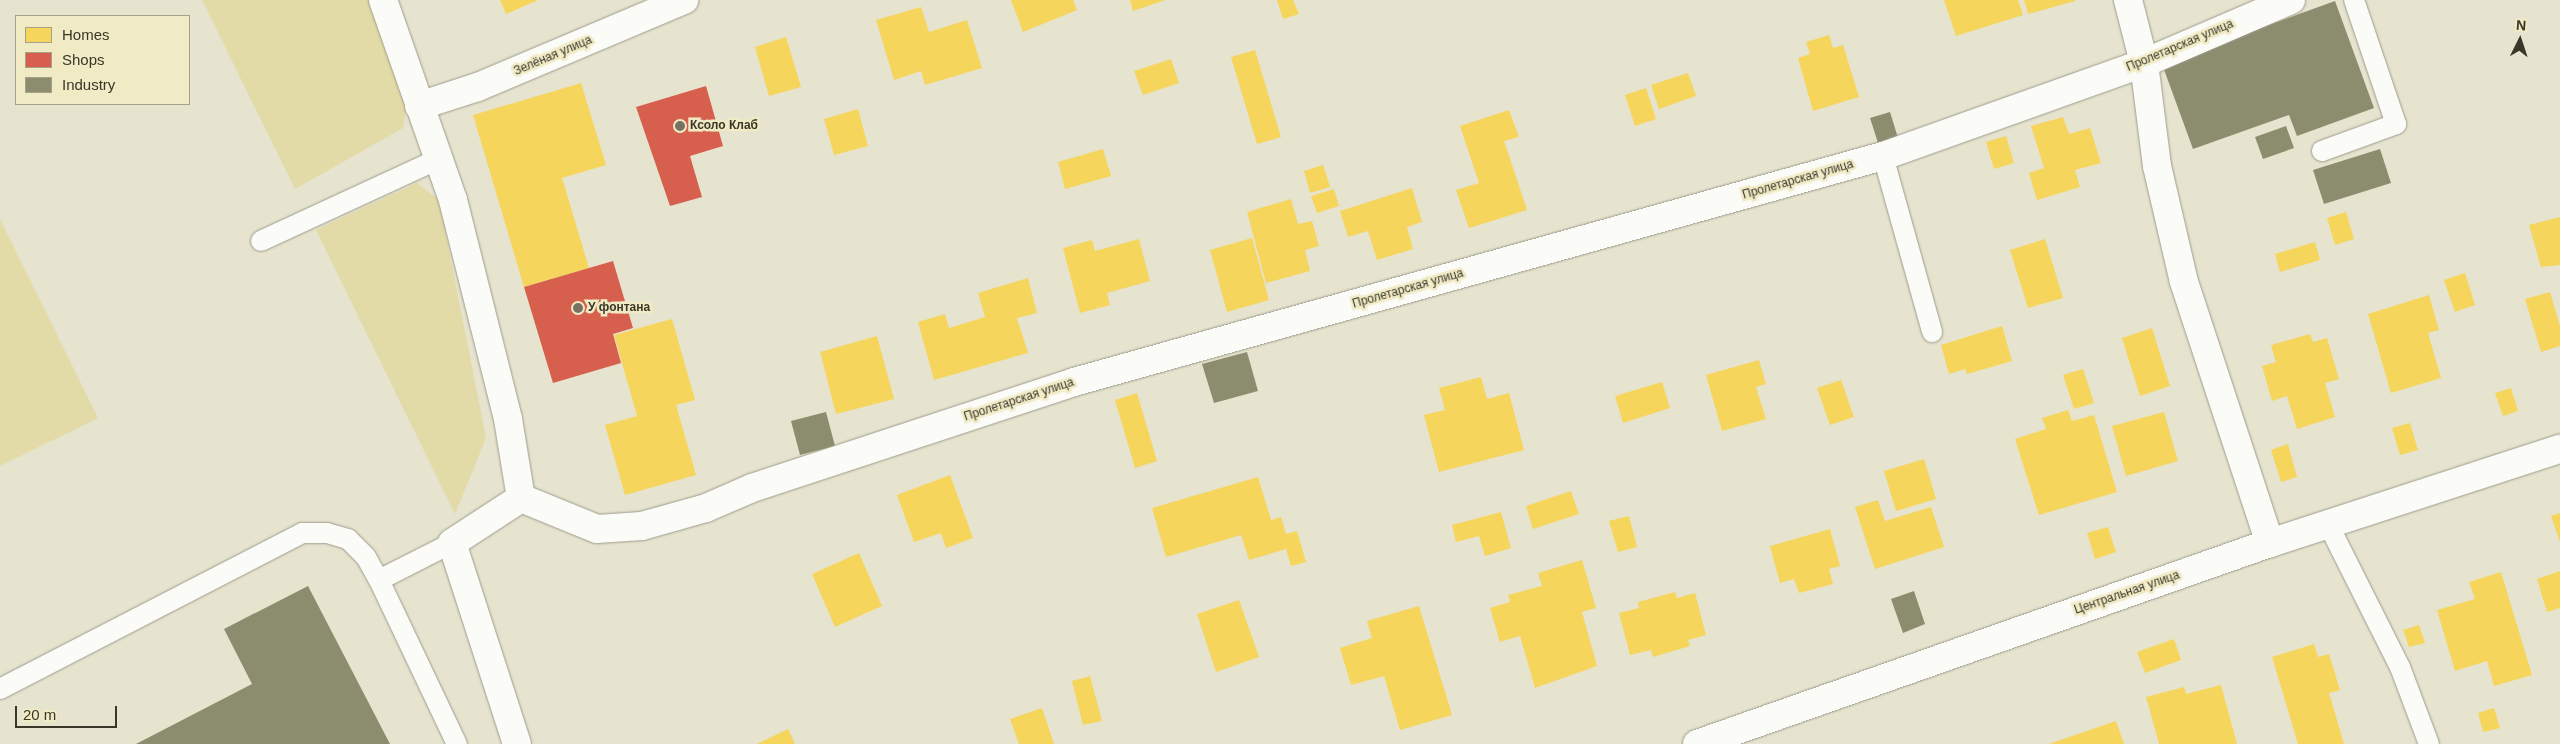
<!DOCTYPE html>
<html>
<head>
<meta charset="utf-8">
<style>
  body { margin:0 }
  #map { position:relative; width:2560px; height:744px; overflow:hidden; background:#e6e3cf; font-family:Helvetica,sans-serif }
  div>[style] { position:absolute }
  .green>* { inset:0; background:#e2daa7 }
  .homes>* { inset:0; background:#f6d55c }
  .shops>* { inset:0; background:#d6604d }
  .industry>* { inset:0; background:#8c8c6e }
  .roads { filter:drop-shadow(0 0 1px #9e9c8c) drop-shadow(0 0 1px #9e9c8c) }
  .service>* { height:20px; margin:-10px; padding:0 10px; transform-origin:10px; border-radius:10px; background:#fbfbf8 }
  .minor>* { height:28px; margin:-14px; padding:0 14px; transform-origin:14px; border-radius:14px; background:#fbfbf8 }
  .dots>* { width:14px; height:14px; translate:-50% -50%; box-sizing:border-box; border:2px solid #f0eac5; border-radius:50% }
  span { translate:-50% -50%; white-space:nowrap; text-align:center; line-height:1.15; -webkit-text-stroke:5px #f0eac5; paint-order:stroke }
  .street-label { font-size:12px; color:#3a3729 }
  .poi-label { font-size:12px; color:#3a3729; font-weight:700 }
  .left { translate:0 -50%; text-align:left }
  .legend { position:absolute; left:15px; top:15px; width:175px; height:90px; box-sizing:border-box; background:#f0eac5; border:1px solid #a7a287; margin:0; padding:6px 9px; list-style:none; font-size:15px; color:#3a3729 }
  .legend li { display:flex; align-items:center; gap:10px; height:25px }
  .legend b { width:25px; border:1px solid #a7a287 }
  .north { position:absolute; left:2495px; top:15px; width:50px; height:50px; -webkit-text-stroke:4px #f0eac5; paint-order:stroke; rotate:4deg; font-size:14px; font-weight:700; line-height:20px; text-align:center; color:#3a3729 }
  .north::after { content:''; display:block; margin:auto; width:18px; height:22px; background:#3a3729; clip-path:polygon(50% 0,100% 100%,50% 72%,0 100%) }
  .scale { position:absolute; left:15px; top:706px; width:102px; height:22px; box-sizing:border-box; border:2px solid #3a3729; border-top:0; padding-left:6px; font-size:15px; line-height:18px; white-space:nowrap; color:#3a3729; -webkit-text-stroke:4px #f0eac5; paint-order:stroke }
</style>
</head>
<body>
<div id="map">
  <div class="green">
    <i style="clip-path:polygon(202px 0,374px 0,407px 101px,403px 128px,295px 189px)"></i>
    <i style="clip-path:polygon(417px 183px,439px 200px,486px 438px,455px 514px,316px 230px)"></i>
    <i style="clip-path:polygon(0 219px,98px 418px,0 466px)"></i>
  </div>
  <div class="homes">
    <i style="clip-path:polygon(500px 0,538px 0,506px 14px)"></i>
    <i style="clip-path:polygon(1011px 0,1073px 0,1077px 10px,1023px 32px)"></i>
    <i style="clip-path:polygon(1130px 0,1165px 0,1133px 11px)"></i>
    <i style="clip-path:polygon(1277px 0,1293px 0,1299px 14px,1283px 19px)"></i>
    <i style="clip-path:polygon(1944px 0,2018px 0,2023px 15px,1956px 36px)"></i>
    <i style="clip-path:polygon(2024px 0,2075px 0,2075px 1px,2028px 14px)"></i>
    <i style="clip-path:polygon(921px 7px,929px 32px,967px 20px,982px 68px,925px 85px,921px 71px,894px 80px,876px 20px)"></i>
    <i style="clip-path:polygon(1829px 35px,1833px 48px,1843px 45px,1859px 97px,1813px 111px,1798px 58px,1810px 54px,1806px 42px)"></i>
    <i style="clip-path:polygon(786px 37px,801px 87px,769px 96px,755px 47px)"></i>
    <i style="clip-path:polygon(1255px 50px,1281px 137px,1257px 144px,1231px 57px)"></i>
    <i style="clip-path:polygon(1171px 59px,1179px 83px,1143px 95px,1134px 71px)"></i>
    <i style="clip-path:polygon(1688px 73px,1696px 96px,1659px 109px,1651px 85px)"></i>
    <i style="clip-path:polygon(581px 83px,606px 165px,562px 178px,589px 268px,524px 287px,473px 115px)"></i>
    <i style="clip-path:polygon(1646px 88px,1656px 119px,1635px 126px,1625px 95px)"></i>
    <i style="clip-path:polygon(858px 109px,868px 146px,834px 155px,824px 119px)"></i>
    <i style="clip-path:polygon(1509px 110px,1519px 137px,1504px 141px,1527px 210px,1469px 228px,1456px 190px,1479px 183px,1460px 126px)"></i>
    <i style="clip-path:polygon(2063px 117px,2069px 134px,2090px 128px,2101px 163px,2075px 170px,2080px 187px,2037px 200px,2029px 173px,2044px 168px,2031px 126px)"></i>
    <i style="clip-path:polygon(2006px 136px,2014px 163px,1994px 169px,1986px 142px)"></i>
    <i style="clip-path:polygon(1103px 149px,1111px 176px,1065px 189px,1058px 162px)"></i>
    <i style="clip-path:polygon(1323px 165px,1330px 187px,1310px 193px,1304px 171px)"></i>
    <i style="clip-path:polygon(1412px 188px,1422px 222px,1407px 227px,1413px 249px,1377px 260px,1368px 231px,1348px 237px,1340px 211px)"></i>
    <i style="clip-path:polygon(1334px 189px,1339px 206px,1317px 213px,1311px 196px)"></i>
    <i style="clip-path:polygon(1291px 199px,1298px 224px,1312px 221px,1319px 246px,1305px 250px,1310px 271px,1266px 283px,1247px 212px)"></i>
    <i style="clip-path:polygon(2346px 212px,2354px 239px,2335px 245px,2327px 218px)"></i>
    <i style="clip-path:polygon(2560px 217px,2560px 265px,2541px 267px,2529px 225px)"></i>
    <i style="clip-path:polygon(1252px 238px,1269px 300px,1227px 312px,1210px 250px)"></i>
    <i style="clip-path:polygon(1139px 239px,1150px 281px,1107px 293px,1110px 305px,1080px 313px,1063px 248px,1092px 240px,1095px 251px)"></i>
    <i style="clip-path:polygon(2045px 239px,2063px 298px,2028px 308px,2010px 250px)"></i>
    <i style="clip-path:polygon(2315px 242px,2320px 260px,2280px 272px,2275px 254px)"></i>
    <i style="clip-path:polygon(2465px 273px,2475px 305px,2455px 312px,2444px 280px)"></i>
    <i style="clip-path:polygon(1028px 278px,1037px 313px,1017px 318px,1028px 353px,934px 380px,918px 322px,945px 314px,949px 328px,985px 317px,978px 293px)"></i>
    <i style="clip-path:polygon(2550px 292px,2560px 326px,2560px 346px,2541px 352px,2525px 299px)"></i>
    <i style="clip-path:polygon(2429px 295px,2439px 330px,2428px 333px,2441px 378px,2391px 393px,2368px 314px)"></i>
    <i style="clip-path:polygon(672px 319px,695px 400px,676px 405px,696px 475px,625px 495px,605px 425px,637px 416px,614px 335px)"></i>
    <i style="clip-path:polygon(2002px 326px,2012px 361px,1967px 374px,1965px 369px,1949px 374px,1941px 345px)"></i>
    <i style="clip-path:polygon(2152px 328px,2170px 386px,2140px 396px,2122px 338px)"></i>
    <i style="clip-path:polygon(2310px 334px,2313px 342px,2327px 338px,2339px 379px,2325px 383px,2335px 417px,2297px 429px,2287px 396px,2272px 401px,2262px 366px,2276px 362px,2271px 345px)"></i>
    <i style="clip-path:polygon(877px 336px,894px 399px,836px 414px,820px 352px)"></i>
    <i style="clip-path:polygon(1759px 360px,1766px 384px,1756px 387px,1766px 419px,1722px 431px,1706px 375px)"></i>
    <i style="clip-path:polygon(2083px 369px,2094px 403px,2074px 409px,2063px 375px)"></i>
    <i style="clip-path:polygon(1481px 377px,1487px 399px,1509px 393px,1524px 450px,1439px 472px,1424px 415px,1445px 410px,1439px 388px)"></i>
    <i style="clip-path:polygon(1841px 380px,1854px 417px,1830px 425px,1817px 388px)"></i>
    <i style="clip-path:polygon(1662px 382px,1670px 408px,1623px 423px,1615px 396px)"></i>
    <i style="clip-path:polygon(2511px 388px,2518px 411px,2503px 416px,2495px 393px)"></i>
    <i style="clip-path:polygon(1137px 393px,1157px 461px,1135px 468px,1115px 400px)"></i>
    <i style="clip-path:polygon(2068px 410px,2072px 421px,2094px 415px,2117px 492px,2039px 515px,2015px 439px,2046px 429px,2042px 418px)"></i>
    <i style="clip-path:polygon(2164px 412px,2178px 461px,2126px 476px,2112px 426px)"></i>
    <i style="clip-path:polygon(2410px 423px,2418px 450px,2400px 455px,2392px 428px)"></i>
    <i style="clip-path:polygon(2288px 444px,2297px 477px,2281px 482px,2271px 450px)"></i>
    <i style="clip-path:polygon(1924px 459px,1936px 499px,1896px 511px,1884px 471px)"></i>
    <i style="clip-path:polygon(950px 475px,973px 538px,946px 548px,941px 533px,914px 542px,897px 495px)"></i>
    <i style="clip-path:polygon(1258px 477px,1271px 520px,1281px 517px,1286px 534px,1297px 531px,1306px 562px,1291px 566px,1286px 549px,1249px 560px,1241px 535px,1166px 557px,1152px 508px)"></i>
    <i style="clip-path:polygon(1571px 491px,1579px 514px,1533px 529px,1526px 506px)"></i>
    <i style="clip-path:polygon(1878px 500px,1885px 521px,1931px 507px,1944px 547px,1875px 569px,1855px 507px)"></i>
    <i style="clip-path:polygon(1501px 512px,1511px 548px,1485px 556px,1479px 536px,1456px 542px,1452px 525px)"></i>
    <i style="clip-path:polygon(2560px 513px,2560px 542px,2551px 516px)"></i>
    <i style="clip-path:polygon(1629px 516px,1637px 547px,1618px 552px,1609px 521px)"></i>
    <i style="clip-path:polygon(2108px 527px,2116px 552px,2095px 559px,2087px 533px)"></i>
    <i style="clip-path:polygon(1830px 529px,1840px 566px,1829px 569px,1833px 584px,1799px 593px,1794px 579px,1780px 583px,1770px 546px)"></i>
    <i style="clip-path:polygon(859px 553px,882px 606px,835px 627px,812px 574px)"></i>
    <i style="clip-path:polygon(1582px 560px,1596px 608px,1582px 612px,1597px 666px,1535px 688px,1520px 636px,1500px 642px,1490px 608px,1510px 602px,1508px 595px,1542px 586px,1538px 573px)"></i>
    <i style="clip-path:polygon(2560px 571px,2560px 608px,2547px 612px,2537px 579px)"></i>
    <i style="clip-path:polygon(2501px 572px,2532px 675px,2494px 686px,2487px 661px,2455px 671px,2437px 610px,2475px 599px,2469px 582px)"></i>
    <i style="clip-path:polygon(1675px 592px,1677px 598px,1695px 593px,1706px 635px,1688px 640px,1690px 646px,1653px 657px,1651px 650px,1630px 655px,1619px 613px,1639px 608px,1638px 602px)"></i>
    <i style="clip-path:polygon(1239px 600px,1259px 657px,1216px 672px,1197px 614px)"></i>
    <i style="clip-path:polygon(1419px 606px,1452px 715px,1400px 730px,1384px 676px,1351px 685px,1340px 648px,1372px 638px,1367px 621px)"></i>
    <i style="clip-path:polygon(2419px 625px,2425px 643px,2409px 647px,2403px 630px)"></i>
    <i style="clip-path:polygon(2174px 639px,2181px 660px,2145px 673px,2137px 652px)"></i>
    <i style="clip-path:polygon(2314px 644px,2318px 657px,2329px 654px,2340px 690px,2329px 693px,2344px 744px,2298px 744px,2272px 657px)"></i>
    <i style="clip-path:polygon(1090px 676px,1102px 721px,1083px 725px,1072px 681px)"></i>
    <i style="clip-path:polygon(2221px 685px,2237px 744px,2159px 744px,2146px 697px,2184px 687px,2186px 694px)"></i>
    <i style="clip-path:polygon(1042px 708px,1054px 744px,1019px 744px,1010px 719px)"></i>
    <i style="clip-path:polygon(2494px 708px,2500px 728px,2483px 732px,2478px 713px)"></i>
    <i style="clip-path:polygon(2116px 721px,2124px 744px,2049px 744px)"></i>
    <i style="clip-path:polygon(788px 729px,795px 744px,757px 744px)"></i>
  </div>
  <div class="shops">
    <i style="clip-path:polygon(706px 86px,723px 146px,690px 156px,702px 197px,670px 206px,636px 107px)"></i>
    <i style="clip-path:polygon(613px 261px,633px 328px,613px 334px,621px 363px,553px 383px,524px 287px)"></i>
  </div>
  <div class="industry">
    <i style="clip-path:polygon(2335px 1px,2374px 108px,2297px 136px,2289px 115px,2193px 149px,2162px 64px)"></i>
    <i style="clip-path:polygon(1890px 112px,1899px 141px,1879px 146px,1870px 118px)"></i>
    <i style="clip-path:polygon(2286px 126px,2294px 148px,2263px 159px,2255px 137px)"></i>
    <i style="clip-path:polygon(2380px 149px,2391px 183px,2324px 204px,2313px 170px)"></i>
    <i style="clip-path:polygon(1247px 352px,1258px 391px,1214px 403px,1202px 364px)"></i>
    <i style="clip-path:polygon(826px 412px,835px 446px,800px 455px,791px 421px)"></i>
    <i style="clip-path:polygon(308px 586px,390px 744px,136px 744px,252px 684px,224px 629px)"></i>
    <i style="clip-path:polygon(1914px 591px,1925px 624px,1903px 633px,1891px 599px)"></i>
  </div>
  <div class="roads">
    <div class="service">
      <i style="left:2322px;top:151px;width:79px;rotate:-20deg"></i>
      <i style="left:2396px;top:124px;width:131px;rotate:-108.7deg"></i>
      <i style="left:1883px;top:156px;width:183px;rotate:74.4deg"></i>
      <i style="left:261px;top:241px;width:193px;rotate:-24.8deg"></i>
      <i style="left:2328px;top:524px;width:160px;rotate:63.3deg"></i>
      <i style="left:2400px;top:667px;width:82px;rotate:69.4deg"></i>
      <i style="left:379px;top:580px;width:182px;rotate:64.6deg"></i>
      <i style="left:0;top:689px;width:340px;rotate:-27.3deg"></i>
      <i style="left:302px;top:533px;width:25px"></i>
      <i style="left:327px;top:533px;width:22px;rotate:16deg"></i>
      <i style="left:348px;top:539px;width:25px;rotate:45deg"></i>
      <i style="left:366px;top:557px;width:26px;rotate:61deg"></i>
      <i style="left:379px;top:580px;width:82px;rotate:-26.9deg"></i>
    </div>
    <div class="minor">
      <i style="left:383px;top:0;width:212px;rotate:70.7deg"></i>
      <i style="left:453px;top:200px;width:226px;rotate:75.9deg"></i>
      <i style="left:508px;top:419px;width:80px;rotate:80.7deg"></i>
      <i style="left:2128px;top:0;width:65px;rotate:75.7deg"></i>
      <i style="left:2144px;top:63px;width:104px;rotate:82.8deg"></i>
      <i style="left:2157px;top:166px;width:119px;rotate:76.9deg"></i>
      <i style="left:2184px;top:282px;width:275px;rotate:71.8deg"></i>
      <i style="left:419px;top:106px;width:62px;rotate:-17.9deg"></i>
      <i style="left:478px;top:87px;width:224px;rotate:-22.9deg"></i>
      <i style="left:521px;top:498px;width:82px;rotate:22.2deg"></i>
      <i style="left:597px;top:529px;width:45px;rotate:-3.8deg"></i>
      <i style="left:642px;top:526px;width:66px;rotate:-15.7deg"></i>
      <i style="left:706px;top:508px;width:50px;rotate:-23.5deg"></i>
      <i style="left:752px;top:488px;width:339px;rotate:-18.2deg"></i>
      <i style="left:1074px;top:382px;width:840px;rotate:-15.61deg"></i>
      <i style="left:1883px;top:156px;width:277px;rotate:-19.6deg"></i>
      <i style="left:2144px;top:63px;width:160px;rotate:-23.2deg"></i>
      <i style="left:517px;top:744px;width:211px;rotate:-107.9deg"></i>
      <i style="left:452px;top:543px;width:82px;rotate:-33.1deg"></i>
      <i style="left:1697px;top:744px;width:607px;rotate:-19.33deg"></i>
      <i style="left:2270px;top:543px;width:305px;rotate:-18deg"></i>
    </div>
  </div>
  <div class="dots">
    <i style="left:680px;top:126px;background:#767363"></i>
    <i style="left:578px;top:308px;background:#767363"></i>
  </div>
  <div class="street-label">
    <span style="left:2180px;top:46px;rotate:-23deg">Пролетарская улица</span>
    <span style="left:553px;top:56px;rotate:-23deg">Зелёная улица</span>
    <span style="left:1798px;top:180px;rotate:-16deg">Пролетарская улица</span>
    <span style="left:1408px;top:289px;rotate:-16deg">Пролетарская улица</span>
    <span style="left:1019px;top:400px;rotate:-18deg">Пролетарская улица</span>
    <span style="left:2127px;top:593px;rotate:-19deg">Центральная улица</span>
  </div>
  <div class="poi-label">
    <span class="left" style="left:690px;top:126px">Ксоло Клаб</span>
    <span class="left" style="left:588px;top:308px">У фонтана</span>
  </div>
  <ul class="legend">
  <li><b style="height:14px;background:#f6d55c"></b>Homes</li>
  <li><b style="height:14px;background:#d6604d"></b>Shops</li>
  <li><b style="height:14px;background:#8c8c6e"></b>Industry</li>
  </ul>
  <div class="north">N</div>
  <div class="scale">20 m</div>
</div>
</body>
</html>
